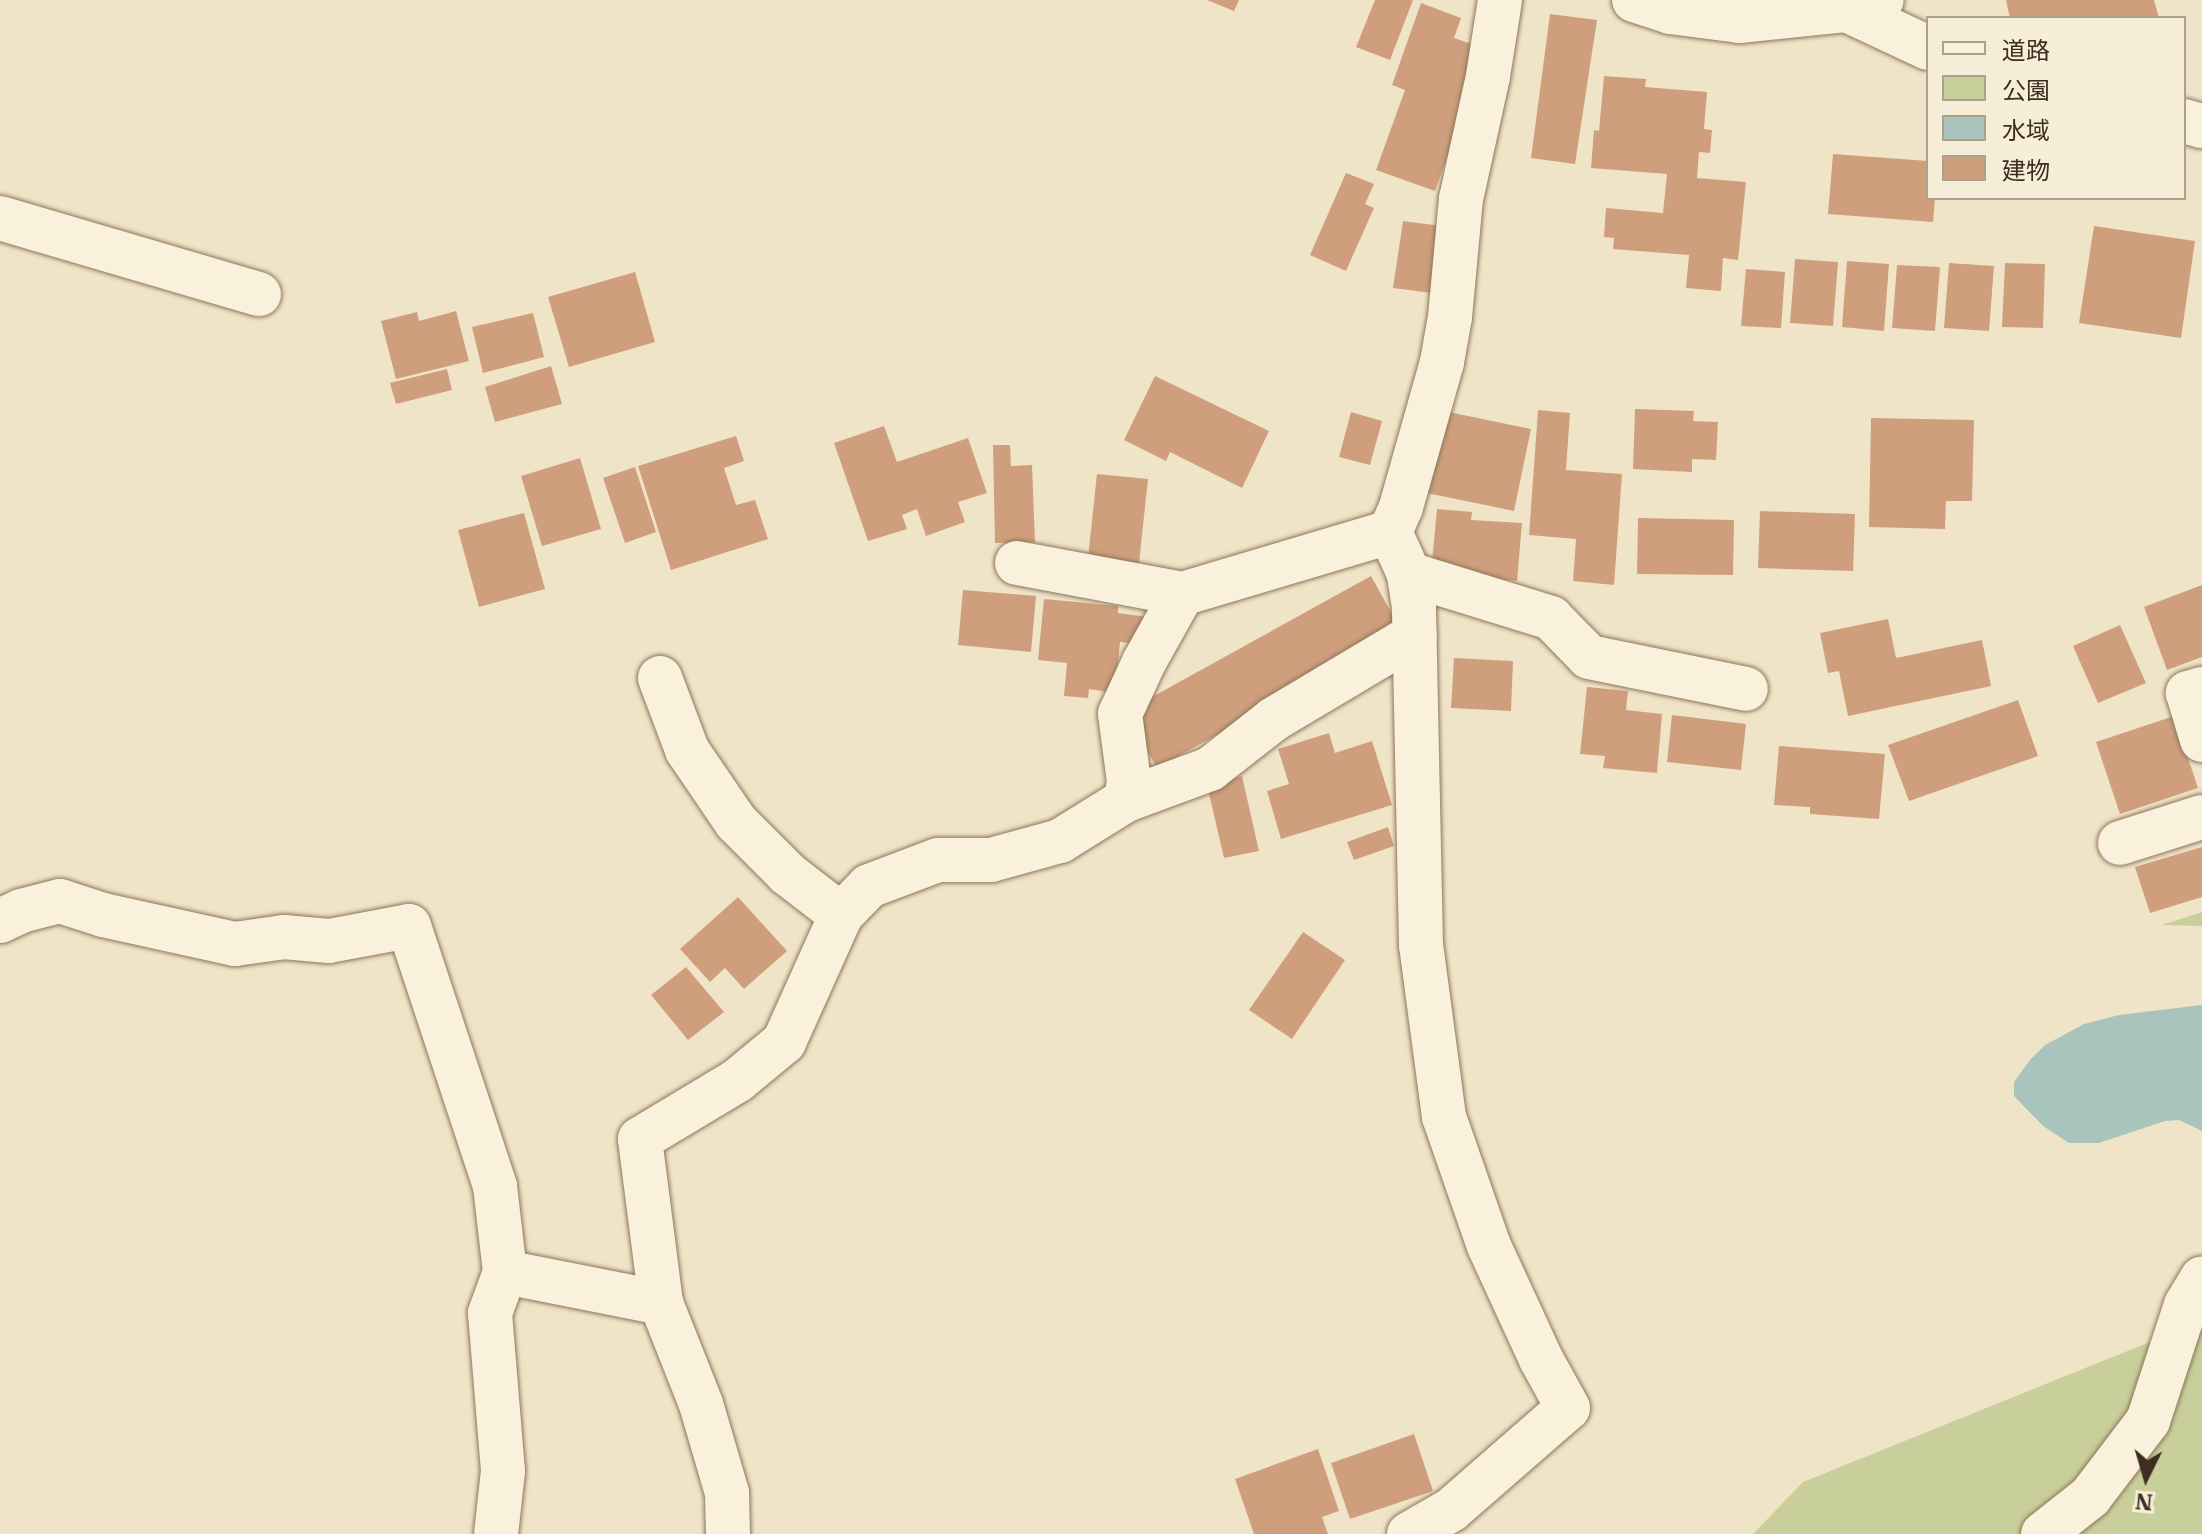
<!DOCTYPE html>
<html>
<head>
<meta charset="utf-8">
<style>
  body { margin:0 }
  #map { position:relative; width:2202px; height:1534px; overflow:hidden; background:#f0e4c8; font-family:"IBM Plex Serif","Noto Sans JP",serif }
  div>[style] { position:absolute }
  .green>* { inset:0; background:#c9cf9b }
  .water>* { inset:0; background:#a9c4bc }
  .building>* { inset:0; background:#cf9f7d }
  .roads { filter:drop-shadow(0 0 2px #8d765c) drop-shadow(0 0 2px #8d765c) }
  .minor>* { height:44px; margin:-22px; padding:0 22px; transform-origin:22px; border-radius:22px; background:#faf1dc }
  span { translate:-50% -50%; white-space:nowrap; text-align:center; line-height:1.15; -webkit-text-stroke:6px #f7eed8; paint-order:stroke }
  .legend { position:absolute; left:1926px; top:16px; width:260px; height:184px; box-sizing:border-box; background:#f7eed8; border:2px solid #ada18e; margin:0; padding:10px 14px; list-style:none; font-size:24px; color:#3d2e20 }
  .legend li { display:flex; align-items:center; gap:16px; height:40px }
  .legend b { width:40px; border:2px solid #ada18e }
  .north { position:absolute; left:2106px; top:1438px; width:80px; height:80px; -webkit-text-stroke:6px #f7eed8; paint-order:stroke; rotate:185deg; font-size:22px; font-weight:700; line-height:32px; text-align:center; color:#3d2e20 }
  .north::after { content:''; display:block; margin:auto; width:28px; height:36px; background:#3d2e20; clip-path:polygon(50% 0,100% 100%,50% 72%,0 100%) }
</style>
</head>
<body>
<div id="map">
  <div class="green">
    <i style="clip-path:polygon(2202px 912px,2202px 926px,2162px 925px)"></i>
    <i style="clip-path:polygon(2202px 1321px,2202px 1534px,1753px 1534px,1803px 1482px)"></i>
  </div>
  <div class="water">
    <i style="clip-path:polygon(2202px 1005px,2202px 1131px,2179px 1120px,2165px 1121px,2099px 1143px,2069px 1143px,2043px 1126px,2014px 1096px,2014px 1082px,2030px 1060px,2045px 1045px,2084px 1024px,2119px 1015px)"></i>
  </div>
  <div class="building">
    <i style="clip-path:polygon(1207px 0,1239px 0,1234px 11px)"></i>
    <i style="clip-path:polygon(1375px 0,1413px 0,1390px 60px,1356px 47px)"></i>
    <i style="clip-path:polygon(2006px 0,2154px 0,2159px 18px,2010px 18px)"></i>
    <i style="clip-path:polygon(1421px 3px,1461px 18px,1454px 38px,1486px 49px,1435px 191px,1376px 170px,1405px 90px,1392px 85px)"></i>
    <i style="clip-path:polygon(1550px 14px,1597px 20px,1575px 164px,1531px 158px)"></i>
    <i style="clip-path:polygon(1604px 76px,1646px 79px,1645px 87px,1707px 92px,1704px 129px,1712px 130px,1710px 153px,1699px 152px,1697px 178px,1746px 182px,1738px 260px,1723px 258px,1721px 291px,1686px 288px,1689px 255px,1613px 249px,1614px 238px,1604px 237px,1606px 208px,1663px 213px,1667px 174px,1591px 168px,1594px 130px,1599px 131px)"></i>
    <i style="clip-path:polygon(1833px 154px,1928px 161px,1928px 198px,1935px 198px,1933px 222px,1828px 214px)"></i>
    <i style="clip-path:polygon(1346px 173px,1374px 184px,1365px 204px,1374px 208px,1346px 271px,1310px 255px)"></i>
    <i style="clip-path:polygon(1403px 221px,1441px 226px,1432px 293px,1393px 288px)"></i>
    <i style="clip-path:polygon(2094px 226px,2195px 241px,2181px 338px,2079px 323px)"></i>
    <i style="clip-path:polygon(1795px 259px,1838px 262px,1833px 326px,1790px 323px)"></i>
    <i style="clip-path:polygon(1847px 261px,1889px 264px,1884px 331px,1842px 327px)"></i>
    <i style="clip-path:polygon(1949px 263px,1994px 266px,1989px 331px,1944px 328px)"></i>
    <i style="clip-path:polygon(2005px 263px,2045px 264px,2043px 328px,2002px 327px)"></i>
    <i style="clip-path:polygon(1897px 265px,1940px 267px,1935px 331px,1892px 328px)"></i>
    <i style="clip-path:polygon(1746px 269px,1785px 272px,1781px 328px,1741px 326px)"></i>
    <i style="clip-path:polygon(635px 272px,655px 342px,569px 367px,548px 297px)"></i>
    <i style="clip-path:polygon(456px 311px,469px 361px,396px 379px,381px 321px,417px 312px,419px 321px)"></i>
    <i style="clip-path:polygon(533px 313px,544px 357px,483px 373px,472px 327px)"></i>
    <i style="clip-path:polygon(551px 366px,562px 404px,495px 422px,485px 387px)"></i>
    <i style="clip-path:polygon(447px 369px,452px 390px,396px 404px,390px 383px)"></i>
    <i style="clip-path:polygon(1155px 376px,1269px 431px,1242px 488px,1170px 452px,1166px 461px,1124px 440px)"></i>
    <i style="clip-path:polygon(1635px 409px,1694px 411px,1693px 421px,1718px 422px,1716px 460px,1692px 459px,1692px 472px,1633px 469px)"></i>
    <i style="clip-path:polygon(1439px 410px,1531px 429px,1514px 511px,1422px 492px)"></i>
    <i style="clip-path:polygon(1538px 410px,1570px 413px,1566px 470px,1622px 474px,1614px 585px,1573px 581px,1576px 539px,1529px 535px)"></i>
    <i style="clip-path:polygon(1351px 412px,1382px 421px,1370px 465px,1339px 457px)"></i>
    <i style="clip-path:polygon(1871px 418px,1974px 420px,1972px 501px,1946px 501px,1945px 529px,1869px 527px)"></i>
    <i style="clip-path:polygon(884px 426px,897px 462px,968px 438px,987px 493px,958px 502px,965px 522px,926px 536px,917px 509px,902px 515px,907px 529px,868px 541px,834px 443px)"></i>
    <i style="clip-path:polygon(736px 436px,744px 461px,724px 468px,736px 505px,755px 500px,768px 539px,671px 570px,638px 466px)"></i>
    <i style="clip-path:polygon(993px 445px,1010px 445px,1011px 466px,1032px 465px,1035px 542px,995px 543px)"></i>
    <i style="clip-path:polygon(580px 458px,601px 529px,542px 546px,521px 476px)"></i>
    <i style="clip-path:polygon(635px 467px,656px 532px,625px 543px,603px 478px)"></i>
    <i style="clip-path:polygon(1097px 474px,1148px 479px,1139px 563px,1088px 558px)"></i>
    <i style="clip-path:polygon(1437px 509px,1472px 512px,1471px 520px,1522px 523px,1517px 581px,1431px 573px)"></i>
    <i style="clip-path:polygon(1760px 511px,1855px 514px,1853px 571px,1758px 568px)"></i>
    <i style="clip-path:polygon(524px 513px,545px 589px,479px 607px,458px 530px)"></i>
    <i style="clip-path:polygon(1638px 518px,1734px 520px,1733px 575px,1637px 574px)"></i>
    <i style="clip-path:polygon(1371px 576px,1402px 632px,1157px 768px,1125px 712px)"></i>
    <i style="clip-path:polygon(2202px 585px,2202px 657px,2167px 670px,2144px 607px)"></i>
    <i style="clip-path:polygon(963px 590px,1036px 596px,1031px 652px,958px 645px)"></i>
    <i style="clip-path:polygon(1044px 599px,1118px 606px,1118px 613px,1148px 617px,1145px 644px,1120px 642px,1115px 693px,1089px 689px,1088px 698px,1064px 696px,1067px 663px,1038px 660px)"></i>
    <i style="clip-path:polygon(1888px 619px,1896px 658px,1982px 640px,1991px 686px,1848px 716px,1839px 671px,1828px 673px,1820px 633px)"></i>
    <i style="clip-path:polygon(2120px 625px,2146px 683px,2098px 703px,2073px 646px)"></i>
    <i style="clip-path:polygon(1454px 658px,1513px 661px,1511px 711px,1451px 708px)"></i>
    <i style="clip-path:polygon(1587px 687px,1628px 691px,1626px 710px,1662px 714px,1657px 773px,1603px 768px,1605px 756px,1580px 754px)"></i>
    <i style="clip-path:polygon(2018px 700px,2038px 756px,1909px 801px,1888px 745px)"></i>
    <i style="clip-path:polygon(1672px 715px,1746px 724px,1741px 770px,1667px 762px)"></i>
    <i style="clip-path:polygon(2174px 716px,2198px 788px,2120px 814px,2096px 742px)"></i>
    <i style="clip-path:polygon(1329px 733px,1335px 753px,1372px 741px,1392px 805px,1281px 839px,1267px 791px,1289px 784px,1278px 749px)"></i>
    <i style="clip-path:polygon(1779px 746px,1885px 754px,1879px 819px,1810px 814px,1810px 807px,1774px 805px)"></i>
    <i style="clip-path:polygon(1242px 776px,1259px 851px,1224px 858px,1207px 785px)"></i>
    <i style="clip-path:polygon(1388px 827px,1394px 846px,1354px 860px,1347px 842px)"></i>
    <i style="clip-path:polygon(2202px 847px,2202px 897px,2150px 913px,2135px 867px)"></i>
    <i style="clip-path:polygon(738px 897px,787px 951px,744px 989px,725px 968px,710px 982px,680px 949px)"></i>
    <i style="clip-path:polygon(1303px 932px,1345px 960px,1292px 1039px,1249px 1010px)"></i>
    <i style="clip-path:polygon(686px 967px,724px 1012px,688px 1040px,651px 995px)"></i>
    <i style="clip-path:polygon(1414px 1434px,1433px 1491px,1350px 1519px,1331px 1463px)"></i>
    <i style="clip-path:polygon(1318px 1449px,1339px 1511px,1322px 1517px,1328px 1534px,1254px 1534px,1235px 1479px)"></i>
  </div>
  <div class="roads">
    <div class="minor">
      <i style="left:1634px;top:0;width:38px;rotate:18deg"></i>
      <i style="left:1670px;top:12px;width:70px;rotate:7.4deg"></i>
      <i style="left:1739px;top:21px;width:109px;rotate:-5.8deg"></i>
      <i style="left:1847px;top:10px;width:36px;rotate:-16deg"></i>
      <i style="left:1847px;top:10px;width:89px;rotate:25.1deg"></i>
      <i style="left:2184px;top:121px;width:19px;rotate:16deg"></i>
      <i style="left:0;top:218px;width:270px;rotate:16.4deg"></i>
      <i style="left:1017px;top:563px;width:168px;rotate:10.6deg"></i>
      <i style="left:1182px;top:594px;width:217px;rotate:-16.6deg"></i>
      <i style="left:1409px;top:574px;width:149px;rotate:17.2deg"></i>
      <i style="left:1551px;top:618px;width:54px;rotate:45.7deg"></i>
      <i style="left:1589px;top:657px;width:160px;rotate:11.5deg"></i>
      <i style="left:660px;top:678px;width:77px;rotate:69.4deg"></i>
      <i style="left:687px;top:750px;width:87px;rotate:55.8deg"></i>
      <i style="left:736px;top:822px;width:74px;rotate:45deg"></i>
      <i style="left:788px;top:874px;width:67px;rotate:37.7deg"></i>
      <i style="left:2202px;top:689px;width:15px;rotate:164deg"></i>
      <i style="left:2188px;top:693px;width:49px;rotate:73.4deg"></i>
      <i style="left:1126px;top:800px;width:90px;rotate:-20.3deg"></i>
      <i style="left:1210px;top:769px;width:81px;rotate:-38deg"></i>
      <i style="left:1274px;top:719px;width:164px;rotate:-30.8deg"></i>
      <i style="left:2120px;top:843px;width:86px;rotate:-17.6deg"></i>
      <i style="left:0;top:921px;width:23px;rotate:-25deg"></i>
      <i style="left:21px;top:911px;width:40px;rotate:-14.4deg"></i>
      <i style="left:60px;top:901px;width:45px;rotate:18deg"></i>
      <i style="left:103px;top:915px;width:135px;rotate:12.4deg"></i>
      <i style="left:235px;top:944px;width:49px;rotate:-8.1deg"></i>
      <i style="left:284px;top:937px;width:45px;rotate:5.1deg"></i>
      <i style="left:329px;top:941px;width:81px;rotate:-10.6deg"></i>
      <i style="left:409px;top:926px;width:274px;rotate:71.7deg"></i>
      <i style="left:495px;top:1186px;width:87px;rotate:83.4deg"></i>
      <i style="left:505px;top:1272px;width:44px;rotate:110.1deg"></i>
      <i style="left:490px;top:1313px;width:159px;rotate:85.3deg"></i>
      <i style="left:503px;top:1471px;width:63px;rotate:96.3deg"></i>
      <i style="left:505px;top:1272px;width:159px;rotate:11.2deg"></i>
      <i style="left:661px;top:1303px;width:109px;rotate:68.4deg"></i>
      <i style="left:701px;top:1404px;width:93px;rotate:73.7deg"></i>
      <i style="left:727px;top:1493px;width:41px;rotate:88.6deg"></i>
      <i style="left:661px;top:1303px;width:165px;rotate:-97.3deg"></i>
      <i style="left:640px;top:1139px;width:114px;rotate:-31deg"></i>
      <i style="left:738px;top:1080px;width:60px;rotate:-39.6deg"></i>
      <i style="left:784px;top:1042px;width:139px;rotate:-65.8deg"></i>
      <i style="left:841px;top:915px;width:40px;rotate:-46deg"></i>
      <i style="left:869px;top:886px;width:74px;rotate:-20.6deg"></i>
      <i style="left:938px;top:860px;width:53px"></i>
      <i style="left:991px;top:860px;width:72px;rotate:-15.4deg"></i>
      <i style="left:1060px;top:841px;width:78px;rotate:-31.8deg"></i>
      <i style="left:1126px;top:800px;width:18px;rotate:-81deg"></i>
      <i style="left:1129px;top:782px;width:69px;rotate:-97.5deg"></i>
      <i style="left:1120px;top:714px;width:57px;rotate:-65.2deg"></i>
      <i style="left:1144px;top:662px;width:78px;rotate:-60.8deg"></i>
      <i style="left:1409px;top:1534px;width:48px;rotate:-29.7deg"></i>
      <i style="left:1451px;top:1510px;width:155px;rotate:-41.1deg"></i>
      <i style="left:1568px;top:1408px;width:56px;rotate:-118.9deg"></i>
      <i style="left:1541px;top:1359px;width:124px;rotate:-114.7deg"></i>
      <i style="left:1489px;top:1246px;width:137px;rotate:-109.2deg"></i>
      <i style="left:1444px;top:1117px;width:174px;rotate:-97.6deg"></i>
      <i style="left:1421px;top:945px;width:338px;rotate:-91.2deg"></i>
      <i style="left:1414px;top:607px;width:33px;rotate:-99deg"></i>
      <i style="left:1409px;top:574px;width:46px;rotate:-114.3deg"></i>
      <i style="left:1390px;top:532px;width:27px;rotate:-66deg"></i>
      <i style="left:1401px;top:507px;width:151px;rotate:-74.2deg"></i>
      <i style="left:1442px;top:362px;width:46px;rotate:-79.9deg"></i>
      <i style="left:1450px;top:317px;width:119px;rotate:-84.7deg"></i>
      <i style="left:1461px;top:199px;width:126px;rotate:-77.6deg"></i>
      <i style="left:1488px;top:76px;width:77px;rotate:-81deg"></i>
      <i style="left:2043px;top:1534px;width:60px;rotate:-38.2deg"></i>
      <i style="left:2090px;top:1497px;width:96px;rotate:-52.7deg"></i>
      <i style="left:2148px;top:1421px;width:122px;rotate:-71.9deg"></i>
      <i style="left:2186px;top:1305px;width:31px;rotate:-59deg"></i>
    </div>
  </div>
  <ul class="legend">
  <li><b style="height:10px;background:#faf1dc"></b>道路</li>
  <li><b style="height:22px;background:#c9cf9b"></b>公園</li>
  <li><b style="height:22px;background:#a9c4bc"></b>水域</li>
  <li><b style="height:22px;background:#cf9f7d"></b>建物</li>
  </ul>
  <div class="north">N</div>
</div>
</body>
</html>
